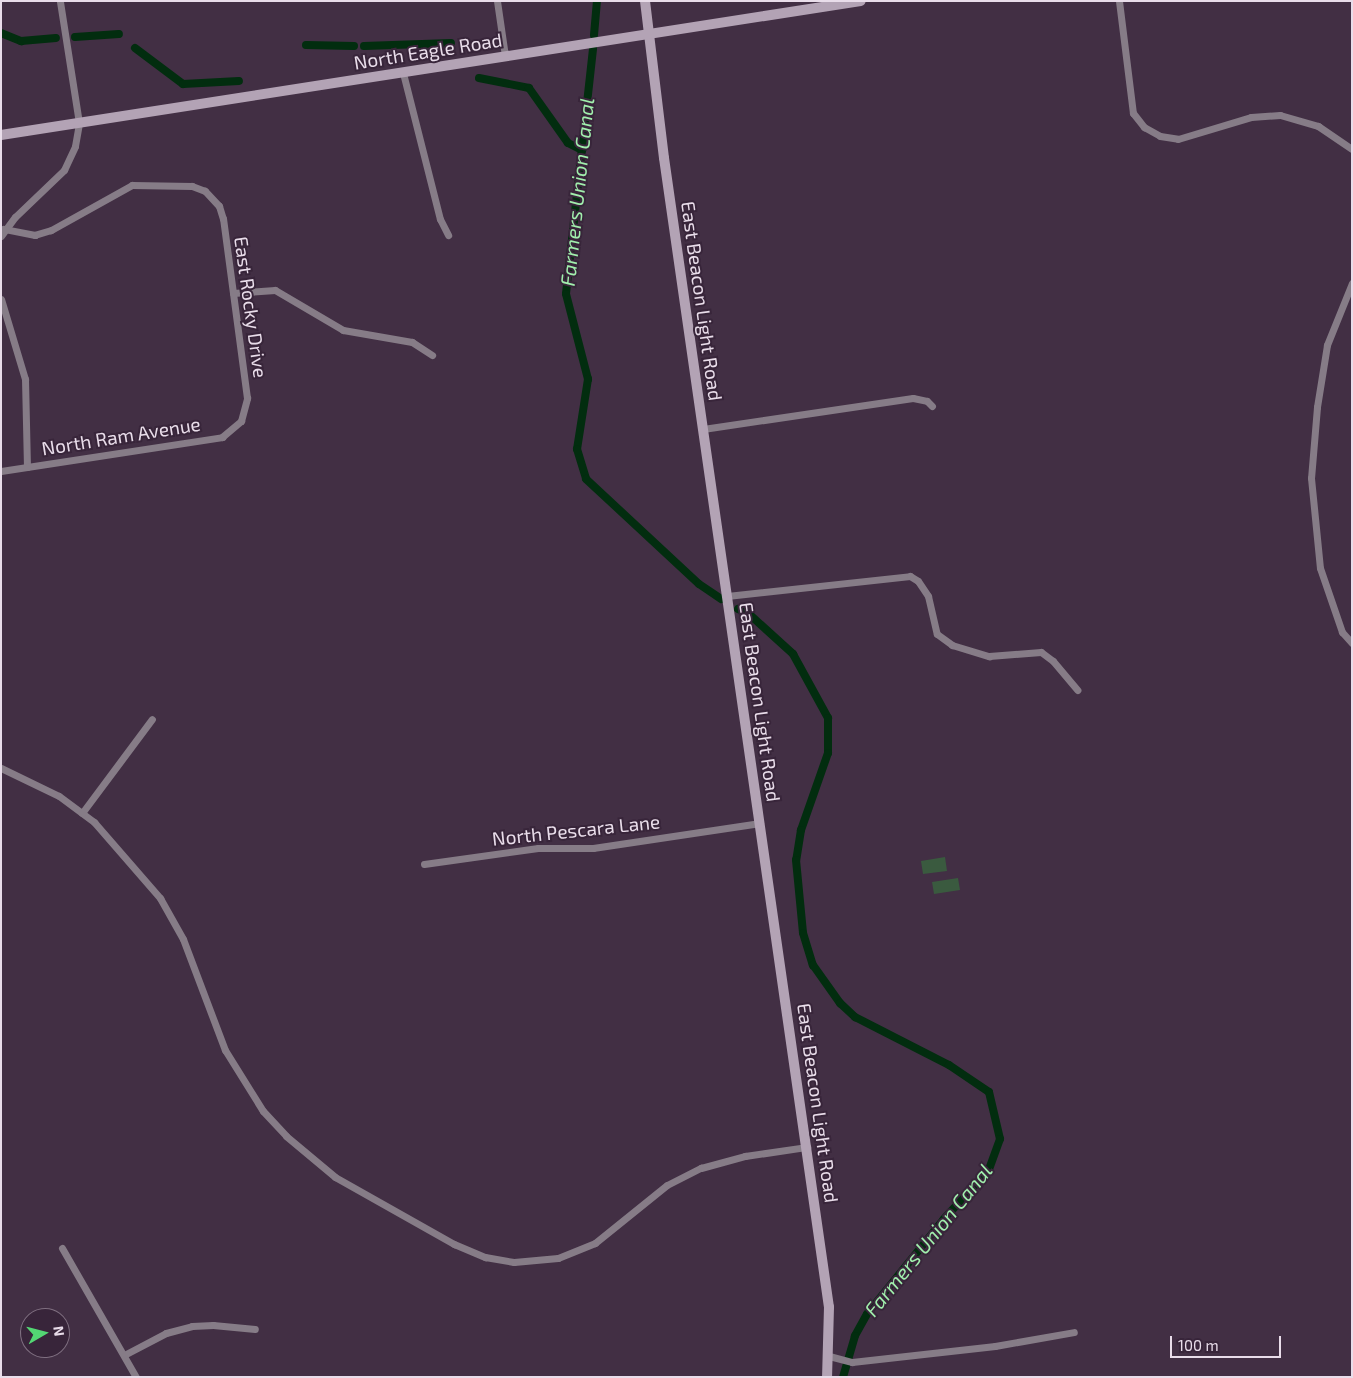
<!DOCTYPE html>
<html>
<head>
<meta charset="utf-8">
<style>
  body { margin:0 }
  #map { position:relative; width:1353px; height:1378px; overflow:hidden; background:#422f44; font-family:"Exo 2",sans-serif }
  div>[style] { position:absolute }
  .green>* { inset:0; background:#3a5a3f }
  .canal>* { height:8px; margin:-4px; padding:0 4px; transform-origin:4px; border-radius:4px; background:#022d0f }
  .street>* { height:7px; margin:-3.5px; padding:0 3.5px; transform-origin:3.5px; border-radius:3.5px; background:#867c87 }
  .secondary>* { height:10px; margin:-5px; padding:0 5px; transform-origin:5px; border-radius:5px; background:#b3a3b5 }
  span { translate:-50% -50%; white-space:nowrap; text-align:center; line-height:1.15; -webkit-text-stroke:4px #38253a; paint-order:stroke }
  .street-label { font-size:19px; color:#e9ddea }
  .water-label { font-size:20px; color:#a1efad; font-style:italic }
  .frame { position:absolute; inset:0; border:2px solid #e9ddea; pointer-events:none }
  .north { position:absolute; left:20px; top:1308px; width:50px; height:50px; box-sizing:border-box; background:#38253a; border:1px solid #7f6f80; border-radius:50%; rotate:82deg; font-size:14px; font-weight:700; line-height:20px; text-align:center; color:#e9ddea }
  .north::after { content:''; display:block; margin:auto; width:18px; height:22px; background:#53d673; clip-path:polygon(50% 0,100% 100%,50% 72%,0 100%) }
  .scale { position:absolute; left:1170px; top:1336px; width:111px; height:22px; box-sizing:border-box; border:2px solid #e9ddea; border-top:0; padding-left:6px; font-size:15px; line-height:18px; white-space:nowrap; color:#e9ddea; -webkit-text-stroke:4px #38253a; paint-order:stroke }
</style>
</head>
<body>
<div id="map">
  <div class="green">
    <i style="clip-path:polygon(945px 857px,947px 871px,923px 874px,921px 861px)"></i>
    <i style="clip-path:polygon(958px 878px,960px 890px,934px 894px,932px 882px)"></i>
  </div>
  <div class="canal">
    <i style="left:1px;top:33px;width:22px;rotate:22deg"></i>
    <i style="left:21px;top:41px;width:35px;rotate:-5deg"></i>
    <i style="left:594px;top:35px;width:34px;rotate:-85deg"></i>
    <i style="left:75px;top:37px;width:44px;rotate:-3.9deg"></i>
    <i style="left:306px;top:45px;width:48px;rotate:1.2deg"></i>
    <i style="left:364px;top:46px;width:87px;rotate:-2deg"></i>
    <i style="left:135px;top:48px;width:60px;rotate:36.9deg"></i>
    <i style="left:183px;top:84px;width:56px;rotate:-3.1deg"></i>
    <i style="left:593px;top:49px;width:246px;rotate:96.3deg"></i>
    <i style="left:566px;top:294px;width:88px;rotate:75.5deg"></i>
    <i style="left:588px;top:379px;width:71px;rotate:98.9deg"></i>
    <i style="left:577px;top:449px;width:31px;rotate:73deg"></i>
    <i style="left:586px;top:479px;width:154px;rotate:42.9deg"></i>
    <i style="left:699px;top:584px;width:27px;rotate:34deg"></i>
    <i style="left:479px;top:78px;width:51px;rotate:11.3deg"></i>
    <i style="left:529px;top:88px;width:67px;rotate:54.7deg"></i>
    <i style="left:568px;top:143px;width:16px;rotate:27deg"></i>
    <i style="left:738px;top:609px;width:11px;rotate:22deg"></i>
    <i style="left:748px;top:613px;width:61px;rotate:42.3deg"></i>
    <i style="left:793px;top:654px;width:73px;rotate:61.3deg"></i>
    <i style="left:828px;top:718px;width:35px;rotate:90deg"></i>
    <i style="left:828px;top:753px;width:82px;rotate:109.3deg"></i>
    <i style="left:801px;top:830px;width:30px;rotate:99deg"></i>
    <i style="left:796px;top:860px;width:73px;rotate:84.5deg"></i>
    <i style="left:803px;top:933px;width:34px;rotate:73deg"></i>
    <i style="left:813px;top:965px;width:47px;rotate:54.6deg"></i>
    <i style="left:840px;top:1003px;width:21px;rotate:43deg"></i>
    <i style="left:855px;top:1017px;width:106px;rotate:27.1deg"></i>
    <i style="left:949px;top:1065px;width:48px;rotate:34deg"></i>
    <i style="left:989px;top:1092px;width:48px;rotate:76.8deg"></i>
    <i style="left:1000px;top:1139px;width:33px;rotate:110deg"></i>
    <i style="left:989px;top:1170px;width:67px;rotate:132.6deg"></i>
    <i style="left:944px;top:1219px;width:122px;rotate:129deg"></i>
    <i style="left:867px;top:1314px;width:25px;rotate:119deg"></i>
    <i style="left:855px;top:1336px;width:43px;rotate:106.3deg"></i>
  </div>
  <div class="street">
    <i style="left:497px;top:1px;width:56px;rotate:81.7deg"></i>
    <i style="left:1119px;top:1px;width:113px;rotate:82.9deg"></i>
    <i style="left:1133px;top:113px;width:18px;rotate:52deg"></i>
    <i style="left:1144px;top:127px;width:18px;rotate:29deg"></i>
    <i style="left:1160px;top:136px;width:18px;rotate:9deg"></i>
    <i style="left:1178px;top:139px;width:76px;rotate:-16.8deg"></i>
    <i style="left:1251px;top:117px;width:29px;rotate:-4deg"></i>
    <i style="left:1280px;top:115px;width:40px;rotate:16deg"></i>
    <i style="left:1318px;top:126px;width:41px;rotate:34.1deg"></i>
    <i style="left:403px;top:73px;width:151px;rotate:75.8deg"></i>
    <i style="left:440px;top:219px;width:18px;rotate:63deg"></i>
    <i style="left:1px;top:236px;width:24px;rotate:-54deg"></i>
    <i style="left:15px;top:217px;width:68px;rotate:-43.8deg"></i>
    <i style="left:64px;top:170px;width:26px;rotate:-65deg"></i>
    <i style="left:75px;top:146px;width:23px;rotate:-80deg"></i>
    <i style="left:79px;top:123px;width:123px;rotate:-98.9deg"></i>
    <i style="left:1352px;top:283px;width:67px;rotate:112deg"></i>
    <i style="left:1327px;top:345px;width:63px;rotate:99.2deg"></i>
    <i style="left:1317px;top:407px;width:71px;rotate:94.8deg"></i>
    <i style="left:1311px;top:478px;width:90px;rotate:84.3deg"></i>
    <i style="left:1320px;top:568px;width:68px;rotate:71deg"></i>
    <i style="left:1342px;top:632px;width:15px;rotate:48deg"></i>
    <i style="left:233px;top:293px;width:42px;rotate:-4.1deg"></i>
    <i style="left:275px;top:290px;width:79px;rotate:30.5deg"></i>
    <i style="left:343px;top:330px;width:70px;rotate:9.9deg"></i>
    <i style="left:412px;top:342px;width:24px;rotate:33deg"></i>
    <i style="left:1px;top:299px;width:84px;rotate:73.3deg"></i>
    <i style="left:25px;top:379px;width:88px;rotate:88.7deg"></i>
    <i style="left:703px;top:429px;width:212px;rotate:-8.4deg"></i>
    <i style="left:913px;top:398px;width:14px;rotate:12deg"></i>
    <i style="left:927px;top:401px;width:7px;rotate:45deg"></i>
    <i style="left:1px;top:471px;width:224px;rotate:-8.7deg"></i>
    <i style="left:222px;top:437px;width:25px;rotate:-40deg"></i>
    <i style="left:241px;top:421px;width:24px;rotate:-75deg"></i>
    <i style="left:247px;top:398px;width:181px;rotate:-97.6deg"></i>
    <i style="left:223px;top:219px;width:14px;rotate:-107deg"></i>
    <i style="left:219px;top:206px;width:21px;rotate:-133deg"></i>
    <i style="left:205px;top:191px;width:14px;rotate:-159deg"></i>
    <i style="left:192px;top:186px;width:60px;rotate:-179deg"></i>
    <i style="left:132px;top:185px;width:93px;rotate:150.9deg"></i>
    <i style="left:51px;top:230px;width:17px;rotate:163deg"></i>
    <i style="left:35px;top:235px;width:32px;rotate:-169deg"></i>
    <i style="left:727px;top:596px;width:184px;rotate:-6.2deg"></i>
    <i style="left:910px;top:576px;width:9px;rotate:32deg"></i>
    <i style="left:918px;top:581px;width:18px;rotate:56deg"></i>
    <i style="left:928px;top:596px;width:39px;rotate:77deg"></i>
    <i style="left:937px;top:634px;width:19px;rotate:36deg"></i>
    <i style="left:952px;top:645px;width:39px;rotate:17deg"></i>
    <i style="left:989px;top:656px;width:52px;rotate:-4.4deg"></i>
    <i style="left:1041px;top:652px;width:15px;rotate:37deg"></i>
    <i style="left:1053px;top:661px;width:38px;rotate:50deg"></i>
    <i style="left:1px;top:768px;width:64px;rotate:25.8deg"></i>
    <i style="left:59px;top:796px;width:44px;rotate:36.6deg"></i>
    <i style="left:94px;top:822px;width:101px;rotate:49deg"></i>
    <i style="left:160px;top:898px;width:47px;rotate:60.7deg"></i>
    <i style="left:183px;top:939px;width:119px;rotate:69.3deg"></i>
    <i style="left:225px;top:1050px;width:72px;rotate:58.1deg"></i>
    <i style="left:263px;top:1111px;width:34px;rotate:47deg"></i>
    <i style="left:286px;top:1136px;width:64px;rotate:39.9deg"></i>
    <i style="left:335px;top:1177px;width:137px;rotate:29.4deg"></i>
    <i style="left:454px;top:1244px;width:34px;rotate:23deg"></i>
    <i style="left:485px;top:1257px;width:29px;rotate:10deg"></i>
    <i style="left:514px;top:1262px;width:44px;rotate:-5.2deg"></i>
    <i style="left:558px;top:1258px;width:40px;rotate:-22deg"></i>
    <i style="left:595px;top:1243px;width:92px;rotate:-38.9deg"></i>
    <i style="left:667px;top:1185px;width:38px;rotate:-27deg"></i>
    <i style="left:701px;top:1168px;width:46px;rotate:-15.3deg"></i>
    <i style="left:745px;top:1156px;width:63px;rotate:-8.3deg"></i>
    <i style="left:82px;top:813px;width:117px;rotate:-53.3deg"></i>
    <i style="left:424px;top:864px;width:115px;rotate:-8deg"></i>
    <i style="left:538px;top:848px;width:55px"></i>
    <i style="left:593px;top:848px;width:169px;rotate:-8.5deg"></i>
    <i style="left:62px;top:1248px;width:149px;rotate:60.2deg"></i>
    <i style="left:126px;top:1354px;width:45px;rotate:-27.7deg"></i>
    <i style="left:166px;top:1333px;width:27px;rotate:-15deg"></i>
    <i style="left:192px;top:1326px;width:21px;rotate:-3deg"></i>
    <i style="left:213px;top:1325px;width:42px;rotate:5.4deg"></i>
    <i style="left:829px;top:1356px;width:24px;rotate:15deg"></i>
    <i style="left:852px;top:1362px;width:144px;rotate:-6.4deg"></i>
    <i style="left:995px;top:1346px;width:80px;rotate:-10deg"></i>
  </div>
  <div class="secondary">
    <i style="left:645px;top:1px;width:158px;rotate:83.1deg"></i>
    <i style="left:664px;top:158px;width:1161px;rotate:81.83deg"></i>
    <i style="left:829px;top:1307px;width:70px;rotate:91.6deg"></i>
    <i style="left:1px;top:135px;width:870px;rotate:-8.86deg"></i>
  </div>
  <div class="street-label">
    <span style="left:428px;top:51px;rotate:-9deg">North Eagle Road</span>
    <span style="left:702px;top:301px;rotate:82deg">East Beacon Light Road</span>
    <span style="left:251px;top:307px;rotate:82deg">East Rocky Drive</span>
    <span style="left:121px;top:436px;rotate:-9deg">North Ram Avenue</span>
    <span style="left:760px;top:702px;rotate:82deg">East Beacon Light Road</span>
    <span style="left:576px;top:830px;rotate:-6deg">North Pescara Lane</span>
    <span style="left:818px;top:1103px;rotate:82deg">East Beacon Light Road</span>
  </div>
  <div class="water-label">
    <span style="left:577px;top:192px;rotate:-84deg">Farmers Union Canal</span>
    <span style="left:928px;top:1240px;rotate:-51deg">Farmers Union Canal</span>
  </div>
  <div class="frame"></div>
  <div class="north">N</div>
  <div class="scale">100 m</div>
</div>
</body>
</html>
